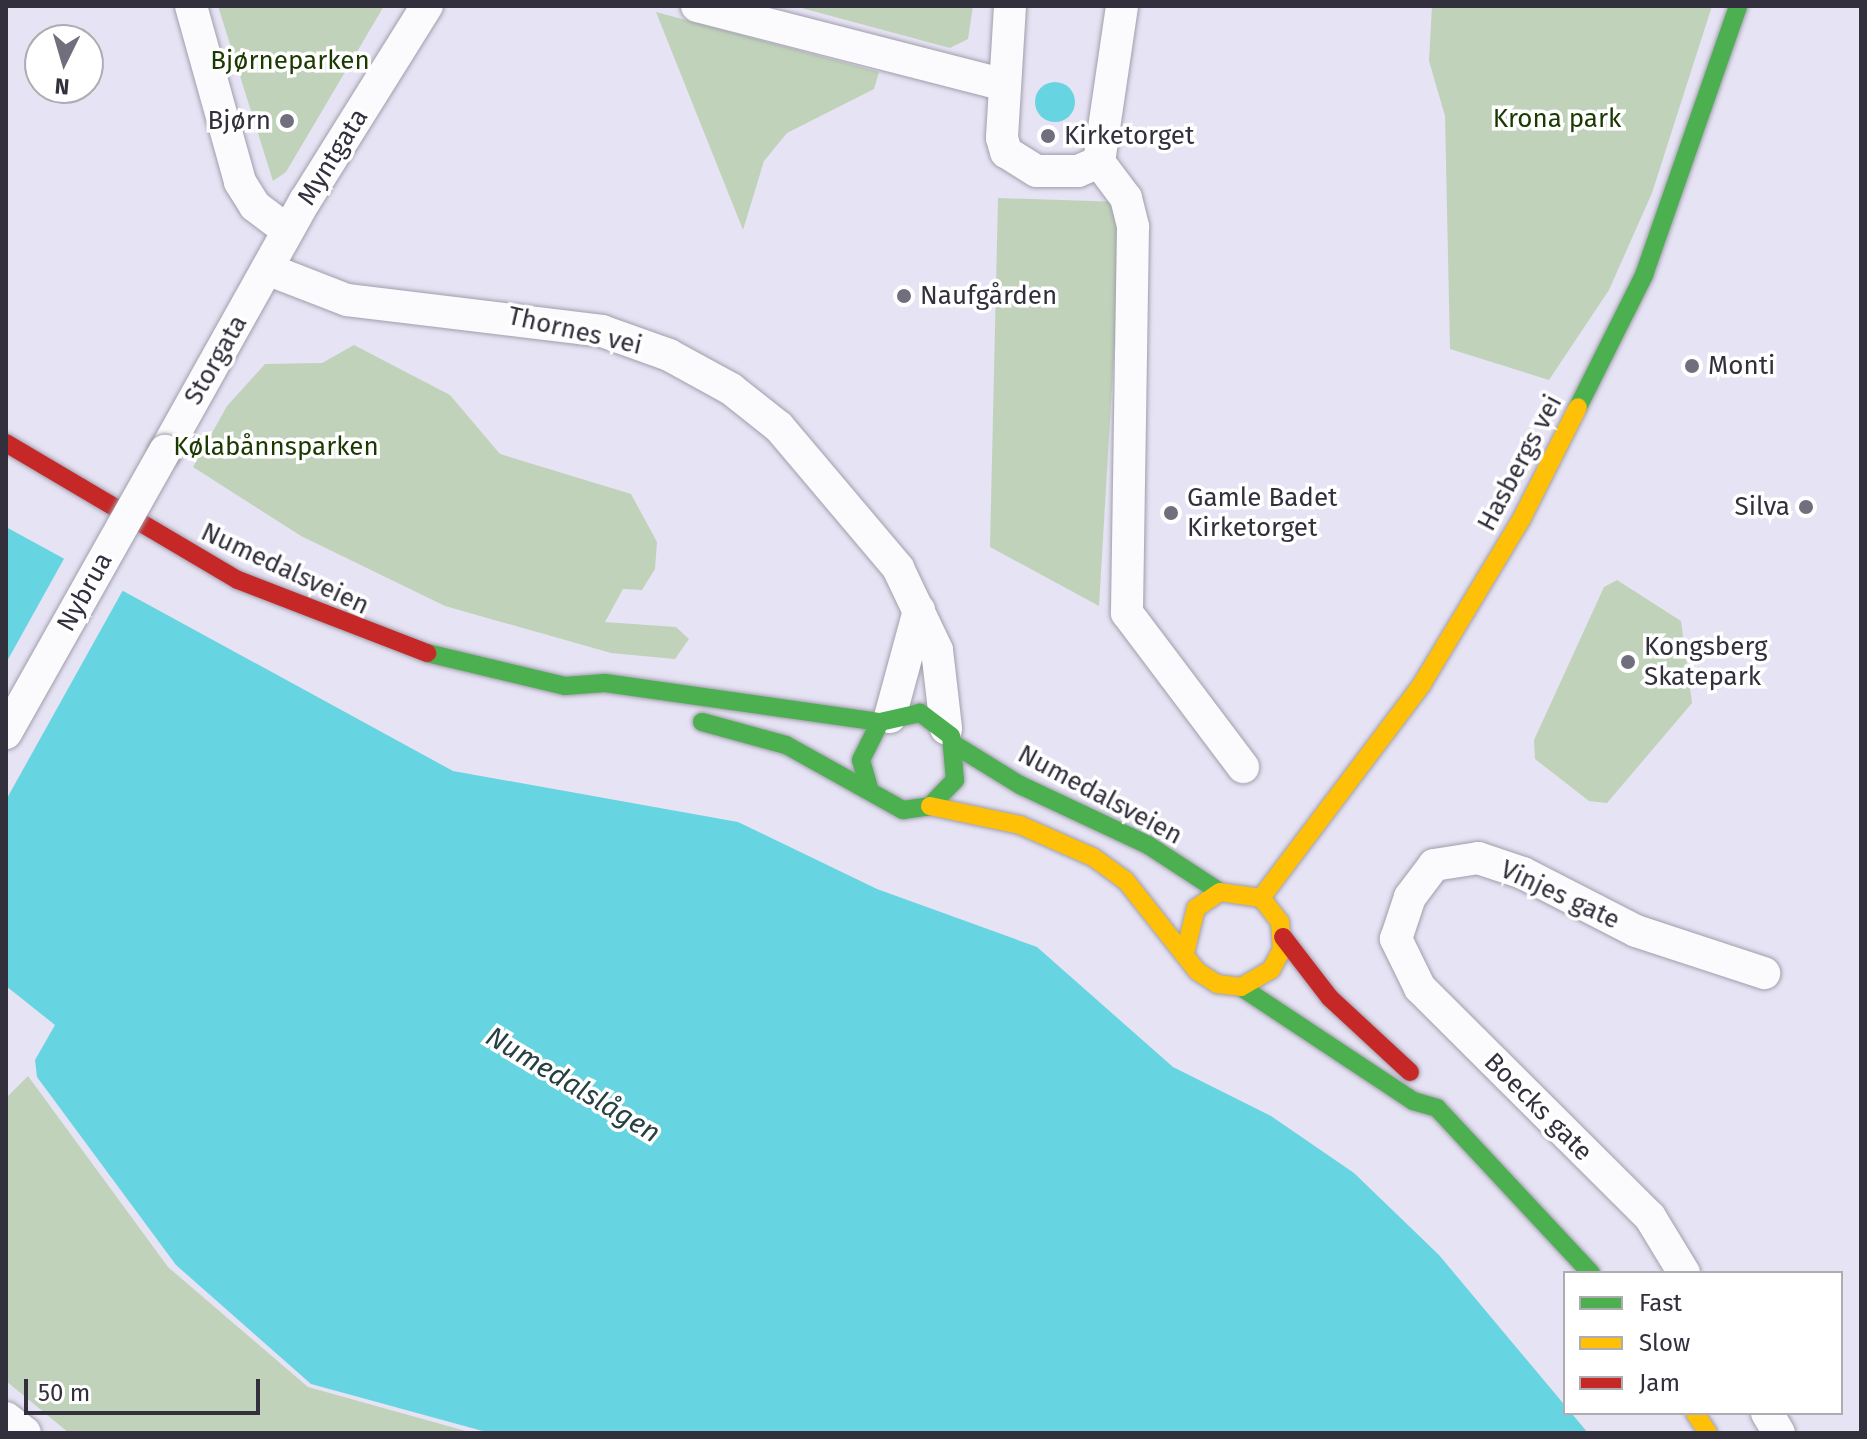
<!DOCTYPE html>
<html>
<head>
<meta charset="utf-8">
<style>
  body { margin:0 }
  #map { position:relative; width:1867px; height:1439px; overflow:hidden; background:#e6e3f4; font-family:"Fira Sans",sans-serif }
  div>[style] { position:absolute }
  .green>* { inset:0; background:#c0d3ba }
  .water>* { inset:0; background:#67d5e1 }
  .round { border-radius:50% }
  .pier>* { inset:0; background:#e6e3f4 }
  .roads { filter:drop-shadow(0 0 2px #a09eab) drop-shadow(0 0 2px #a09eab) }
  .street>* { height:32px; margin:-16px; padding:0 16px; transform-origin:16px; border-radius:16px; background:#fbfbfd }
  .fast>* { height:18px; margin:-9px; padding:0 9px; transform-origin:9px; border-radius:9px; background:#4caf50 }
  .slow>* { height:18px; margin:-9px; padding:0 9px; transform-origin:9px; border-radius:9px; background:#ffc107 }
  .jam>* { height:18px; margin:-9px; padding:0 9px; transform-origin:9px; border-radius:9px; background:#c62828 }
  .bridges { filter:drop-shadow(0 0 2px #a09eab) drop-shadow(0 0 2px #a09eab) }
  .street-bridge>* { height:32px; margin:-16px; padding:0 16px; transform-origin:16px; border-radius:16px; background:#fbfbfd }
  .dots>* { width:22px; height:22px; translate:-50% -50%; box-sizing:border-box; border:4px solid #fff; border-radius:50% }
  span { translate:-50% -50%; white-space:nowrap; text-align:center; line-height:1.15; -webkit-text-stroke:7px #fff; paint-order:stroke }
  .park-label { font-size:26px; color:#1b3900 }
  .poi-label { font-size:26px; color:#32303d }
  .right { translate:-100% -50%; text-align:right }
  .left { translate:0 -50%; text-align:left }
  .street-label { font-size:26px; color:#32303d }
  .water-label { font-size:28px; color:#274042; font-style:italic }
  .frame { position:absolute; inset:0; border:8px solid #32303d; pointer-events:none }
  .legend { position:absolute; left:1563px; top:1271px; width:280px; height:144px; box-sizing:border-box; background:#fff; border:2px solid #adacb1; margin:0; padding:10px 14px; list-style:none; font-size:24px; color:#32303d }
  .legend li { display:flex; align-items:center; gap:16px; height:40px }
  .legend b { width:40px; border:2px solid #adacb1 }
  .north { position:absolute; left:24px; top:24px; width:80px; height:80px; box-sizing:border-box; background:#fff; border:2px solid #adacb1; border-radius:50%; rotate:185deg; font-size:22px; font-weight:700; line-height:32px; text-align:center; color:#32303d }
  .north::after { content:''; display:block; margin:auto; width:28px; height:36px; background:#716f7d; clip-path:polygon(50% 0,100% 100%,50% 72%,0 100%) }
  .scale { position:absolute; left:24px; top:1379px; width:236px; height:36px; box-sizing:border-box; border:4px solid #32303d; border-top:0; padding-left:10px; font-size:24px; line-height:28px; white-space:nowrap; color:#32303d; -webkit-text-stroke:6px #fff; paint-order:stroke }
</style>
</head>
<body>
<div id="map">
  <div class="green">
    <i style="clip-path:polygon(218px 6px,384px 6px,286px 172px,273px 181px)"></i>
    <i style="clip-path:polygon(794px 6px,973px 6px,968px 39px,950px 48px)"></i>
    <i style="clip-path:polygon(1432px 6px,1712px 6px,1652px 193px,1609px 290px,1549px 380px,1450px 349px,1445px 116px,1429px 61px)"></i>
    <i style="clip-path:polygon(656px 12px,879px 72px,874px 89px,787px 133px,764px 161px,743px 230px)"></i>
    <i style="clip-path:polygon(998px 198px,1123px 202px,1099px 606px,990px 547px)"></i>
    <i style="clip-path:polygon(354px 345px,450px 395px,500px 454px,631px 494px,657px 542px,655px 569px,642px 590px,623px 589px,605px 622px,676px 627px,689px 639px,675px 659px,611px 653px,445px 606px,301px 536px,193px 467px,227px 406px,265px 364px,322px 363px)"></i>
    <i style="clip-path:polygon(1617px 580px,1681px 621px,1692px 703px,1607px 803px,1589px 801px,1535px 759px,1534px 740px,1604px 587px)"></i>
    <i style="clip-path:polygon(28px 1076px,168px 1267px,308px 1387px,473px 1433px,69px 1433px,6px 1381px,6px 1098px)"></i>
  </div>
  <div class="water">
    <i class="round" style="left:1035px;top:82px;width:40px;height:40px"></i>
    <i style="clip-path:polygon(6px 527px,453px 771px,738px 822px,877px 889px,1037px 947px,1173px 1067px,1271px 1116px,1354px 1173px,1439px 1255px,1588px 1433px,490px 1433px,311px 1384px,176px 1265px,37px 1077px,35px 1060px,55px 1025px,6px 986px)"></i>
  </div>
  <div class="pier">
    <i style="clip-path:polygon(65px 557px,123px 590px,6px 800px,6px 663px)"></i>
  </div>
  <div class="roads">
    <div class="street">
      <i style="left:191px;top:6px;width:183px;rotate:74.4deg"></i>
      <i style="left:240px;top:182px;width:28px;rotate:58deg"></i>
      <i style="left:255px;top:206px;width:41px;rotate:37.1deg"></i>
      <i style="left:697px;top:6px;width:313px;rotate:14.4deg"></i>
      <i style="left:1010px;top:6px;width:132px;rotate:93.5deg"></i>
      <i style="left:1002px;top:138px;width:15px;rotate:74deg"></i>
      <i style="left:1006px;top:152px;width:36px;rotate:32deg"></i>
      <i style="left:1037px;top:171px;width:41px"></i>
      <i style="left:1078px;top:171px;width:23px;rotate:-23deg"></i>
      <i style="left:1099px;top:162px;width:158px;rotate:-81.6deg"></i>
      <i style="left:1099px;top:162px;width:45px;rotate:53.1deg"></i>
      <i style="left:1126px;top:198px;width:30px;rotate:76deg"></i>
      <i style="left:1133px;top:227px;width:386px;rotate:90.9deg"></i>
      <i style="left:1127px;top:613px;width:193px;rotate:53deg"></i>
      <i style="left:267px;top:269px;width:86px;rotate:21.2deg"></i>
      <i style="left:347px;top:300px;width:257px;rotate:6.9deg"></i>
      <i style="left:602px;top:331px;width:71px;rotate:19.7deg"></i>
      <i style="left:669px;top:355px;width:71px;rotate:28.7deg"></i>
      <i style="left:731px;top:389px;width:61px;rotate:38.4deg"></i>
      <i style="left:779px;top:427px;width:185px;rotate:49.8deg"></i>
      <i style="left:898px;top:568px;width:91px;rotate:64.6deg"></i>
      <i style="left:937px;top:650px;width:79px;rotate:83.4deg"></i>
      <i style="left:165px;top:451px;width:287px;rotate:-60.8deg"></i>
      <i style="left:305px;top:201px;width:230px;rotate:-58deg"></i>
      <i style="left:890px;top:717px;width:111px;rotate:-74.8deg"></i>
      <i style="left:1684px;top:1273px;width:66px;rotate:-121.3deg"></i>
      <i style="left:1650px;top:1217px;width:325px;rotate:-135.1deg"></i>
      <i style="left:1420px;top:988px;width:55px;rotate:-116.1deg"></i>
      <i style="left:1396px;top:939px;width:44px;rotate:-71.6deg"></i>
      <i style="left:1410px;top:897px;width:40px;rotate:-53deg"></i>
      <i style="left:1434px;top:865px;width:45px;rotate:-9deg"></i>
      <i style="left:1478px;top:858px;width:47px;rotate:18.4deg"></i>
      <i style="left:1523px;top:873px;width:127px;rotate:27.2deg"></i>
      <i style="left:1636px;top:931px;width:135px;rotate:18.2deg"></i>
      <i style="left:1767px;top:1413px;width:23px;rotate:59deg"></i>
      <i style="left:6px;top:1418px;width:24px;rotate:38deg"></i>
    </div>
    <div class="fast">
      <i style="left:1578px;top:407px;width:148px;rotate:-63.4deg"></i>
      <i style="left:1644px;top:275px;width:285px;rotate:-70.7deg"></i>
      <i style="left:427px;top:653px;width:142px;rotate:13.4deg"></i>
      <i style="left:565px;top:686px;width:40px;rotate:-4.3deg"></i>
      <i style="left:605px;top:683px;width:278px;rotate:8.1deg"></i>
      <i style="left:702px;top:722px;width:87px;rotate:15.3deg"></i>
      <i style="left:786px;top:745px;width:134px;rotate:29.1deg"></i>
      <i style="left:903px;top:810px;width:27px;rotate:-8deg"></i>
      <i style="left:930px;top:806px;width:36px;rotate:-46deg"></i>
      <i style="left:955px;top:780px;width:44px;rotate:-95.2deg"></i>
      <i style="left:951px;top:736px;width:39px;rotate:-143deg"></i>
      <i style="left:920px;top:713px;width:41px;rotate:167.3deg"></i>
      <i style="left:880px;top:722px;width:42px;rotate:116.6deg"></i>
      <i style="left:861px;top:760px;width:29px;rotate:74deg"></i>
      <i style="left:955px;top:745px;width:76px;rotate:31.6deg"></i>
      <i style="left:1020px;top:785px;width:141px;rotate:25.1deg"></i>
      <i style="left:1148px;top:845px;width:86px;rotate:33.1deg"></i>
      <i style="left:1241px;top:987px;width:206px;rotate:33.5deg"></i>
      <i style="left:1413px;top:1101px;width:25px;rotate:16deg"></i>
      <i style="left:1437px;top:1108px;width:226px;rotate:47deg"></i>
    </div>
    <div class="slow">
      <i style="left:930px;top:806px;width:92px;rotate:11.9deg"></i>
      <i style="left:1020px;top:825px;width:80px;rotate:23.7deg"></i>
      <i style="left:1093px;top:857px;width:41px;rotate:36deg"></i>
      <i style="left:1126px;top:881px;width:115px;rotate:51.7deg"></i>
      <i style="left:1197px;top:971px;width:24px;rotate:33deg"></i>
      <i style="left:1217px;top:984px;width:24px;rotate:7deg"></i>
      <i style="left:1241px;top:987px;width:34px;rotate:-30deg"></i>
      <i style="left:1271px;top:970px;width:24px;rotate:-62deg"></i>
      <i style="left:1282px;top:949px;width:27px;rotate:-94deg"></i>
      <i style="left:1280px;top:922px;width:31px;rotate:-128deg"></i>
      <i style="left:1261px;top:898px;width:41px;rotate:-171.7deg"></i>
      <i style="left:1220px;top:892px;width:29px;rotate:146deg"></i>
      <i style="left:1196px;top:908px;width:42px;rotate:103.7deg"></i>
      <i style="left:1261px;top:898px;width:268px;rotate:-53deg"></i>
      <i style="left:1422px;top:684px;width:194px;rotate:-58.9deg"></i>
      <i style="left:1522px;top:518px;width:124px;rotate:-63.2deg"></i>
      <i style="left:1695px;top:1413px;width:24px;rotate:57deg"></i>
    </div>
    <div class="jam">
      <i style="left:6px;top:443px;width:269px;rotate:30.6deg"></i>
      <i style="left:238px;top:580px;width:203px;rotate:21.1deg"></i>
      <i style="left:1283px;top:937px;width:77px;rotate:52.4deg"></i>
      <i style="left:1330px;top:998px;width:109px;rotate:42.8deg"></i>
    </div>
  </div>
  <div class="bridges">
    <div class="street-bridge">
      <i style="left:6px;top:733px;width:324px;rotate:-60.6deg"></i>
    </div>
  </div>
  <div class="dots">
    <i style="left:287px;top:121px;background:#716f7d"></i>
    <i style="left:1048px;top:136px;background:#716f7d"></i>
    <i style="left:904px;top:296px;background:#716f7d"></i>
    <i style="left:1692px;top:366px;background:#716f7d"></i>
    <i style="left:1806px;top:507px;background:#716f7d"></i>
    <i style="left:1171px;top:513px;background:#716f7d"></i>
    <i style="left:1628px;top:662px;background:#716f7d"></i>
  </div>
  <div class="park-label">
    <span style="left:290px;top:61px">Bjørneparken</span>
    <span style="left:1557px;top:119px">Krona park</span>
    <span style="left:276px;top:447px">Kølabånnsparken</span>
  </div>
  <div class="poi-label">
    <span class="right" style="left:271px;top:121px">Bjørn</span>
    <span class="left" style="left:1064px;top:136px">Kirketorget</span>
    <span class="left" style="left:920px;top:296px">Naufgården</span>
    <span class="left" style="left:1708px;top:366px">Monti</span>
    <span class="left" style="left:1187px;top:513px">Gamle Badet<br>Kirketorget</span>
    <span class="right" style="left:1790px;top:507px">Silva</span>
    <span class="left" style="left:1644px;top:662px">Kongsberg<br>Skatepark</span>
  </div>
  <div class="street-label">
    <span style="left:333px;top:157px;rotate:-58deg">Myntgata</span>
    <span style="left:575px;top:331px;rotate:13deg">Thornes vei</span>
    <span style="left:216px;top:360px;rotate:-60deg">Storgata</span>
    <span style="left:1520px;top:463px;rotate:-62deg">Hasbergs vei</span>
    <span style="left:285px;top:569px;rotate:25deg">Numedalsveien</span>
    <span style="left:85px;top:592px;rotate:-61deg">Nybrua</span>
    <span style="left:1100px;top:795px;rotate:28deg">Numedalsveien</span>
    <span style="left:1560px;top:895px;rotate:25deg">Vinjes gate</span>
    <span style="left:1538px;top:1107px;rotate:45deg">Boecks gate</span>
  </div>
  <div class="water-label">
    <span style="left:573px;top:1085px;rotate:31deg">Numedalslågen</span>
  </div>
  <div class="frame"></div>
  <ul class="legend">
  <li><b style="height:10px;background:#4caf50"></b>Fast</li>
  <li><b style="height:10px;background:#ffc107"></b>Slow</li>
  <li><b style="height:10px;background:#c62828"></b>Jam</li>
  </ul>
  <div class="north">N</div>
  <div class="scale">50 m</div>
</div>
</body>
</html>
